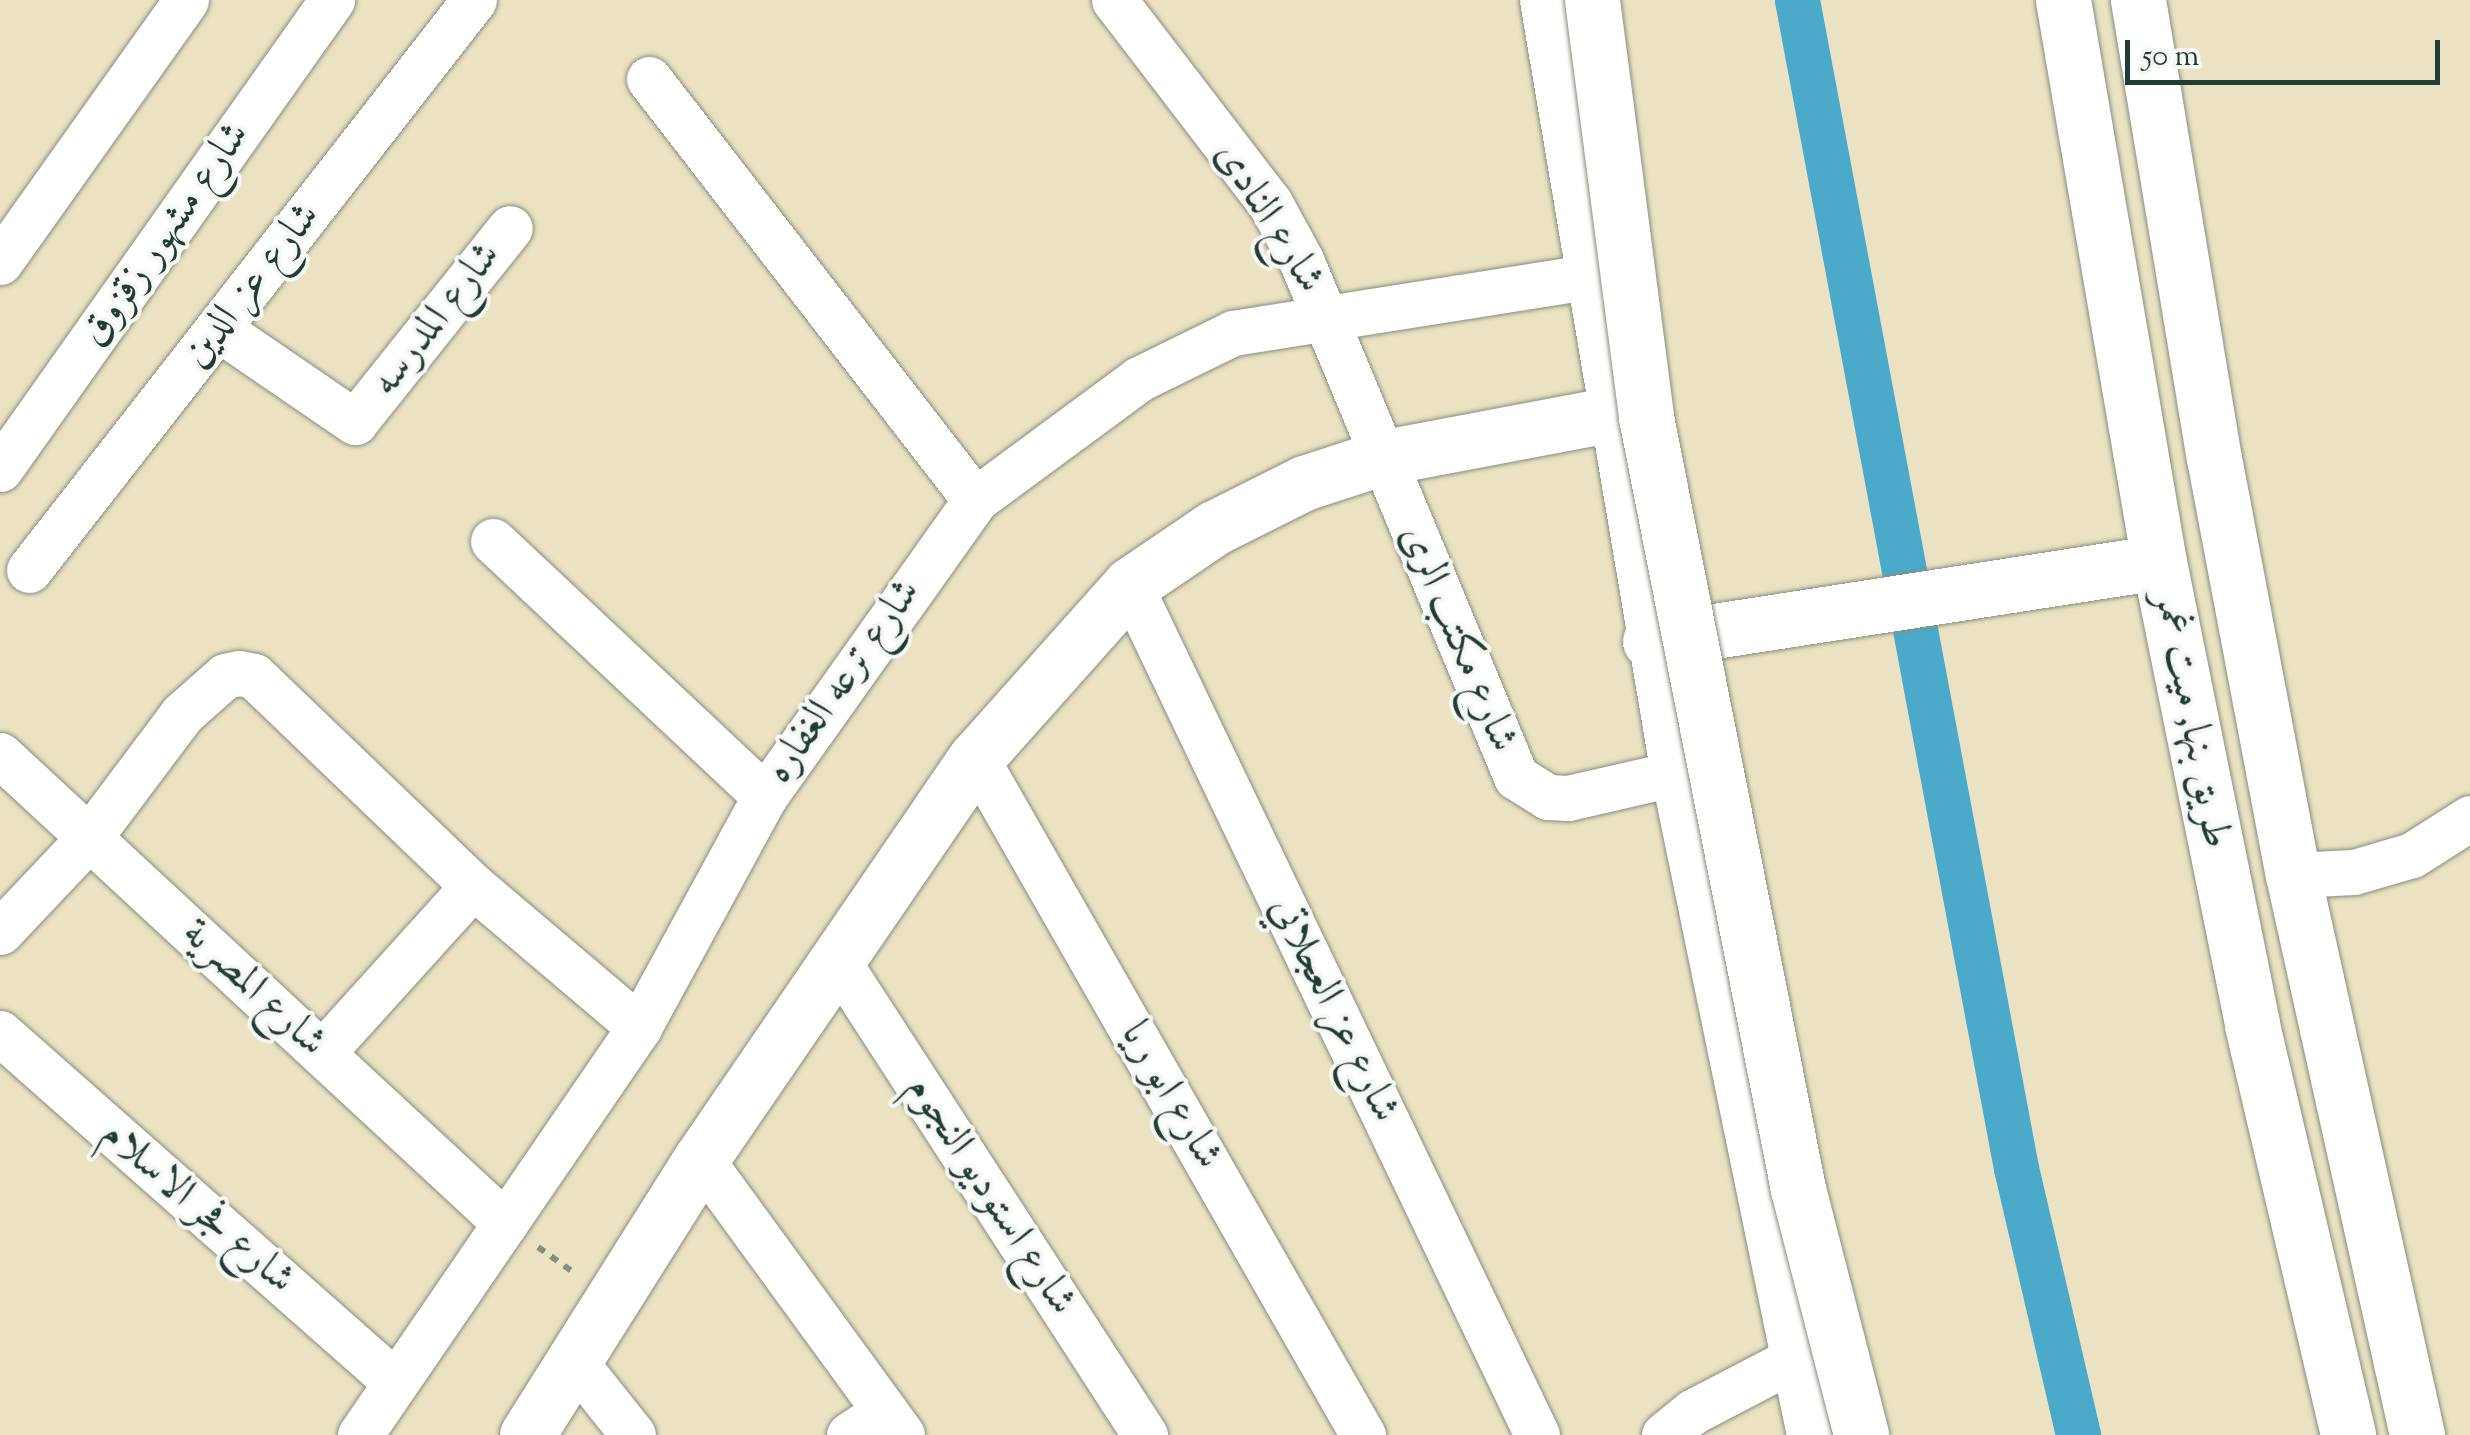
<!DOCTYPE html>
<html>
<head>
<meta charset="utf-8">
<style>
  body { margin:0 }
  #map { position:relative; width:2470px; height:1435px; overflow:hidden; background:#ebe2c3; font-family:"Sorts Mill Goudy",Amiri,serif }
  div>[style] { position:absolute }
  .canal>* { height:45px; margin:-22.5px; padding:0 22.5px; transform-origin:22.5px; border-radius:22.5px; background:#4baaca }
  .path>* { height:6px; margin-top:-3px; transform-origin:0; background:repeating-linear-gradient(90deg,#85907c 0 8px,transparent 0 16px) }
  .roads { filter:drop-shadow(0 0 2px #85907c) drop-shadow(0 0 2px #85907c) }
  .minor>* { height:45px; margin:-22.5px; padding:0 22.5px; transform-origin:22.5px; border-radius:22.5px; background:#fff }
  .tertiary>* { height:55px; margin:-27.5px; padding:0 27.5px; transform-origin:27.5px; border-radius:27.5px; background:#fff }
  .trunk>* { height:55px; margin:-27.5px; padding:0 27.5px; transform-origin:27.5px; border-radius:27.5px; background:#fff }
  .bridges { filter:drop-shadow(0 0 2px #85907c) drop-shadow(0 0 2px #85907c) }
  .secondary-bridge>* { height:55px; margin:-27.5px; padding:0 27.5px; transform-origin:27.5px; border-radius:27.5px; background:#fff }
  span { translate:-50% -50%; white-space:nowrap; text-align:center; line-height:1.15; -webkit-text-stroke:8px #f6f6f2; paint-order:stroke }
  .street-label { font-size:42px; color:#1f3d34 }
  .scale { position:absolute; left:2125px; top:40px; width:315px; height:45px; box-sizing:border-box; border:5px solid #1f3d34; border-top:0; padding-left:12px; font-size:30px; line-height:35px; white-space:nowrap; color:#1f3d34; -webkit-text-stroke:8px #f6f6f2; paint-order:stroke }
</style>
</head>
<body>
<div id="map">
  <div class="canal">
    <i style="left:1797px;top:0;width:1188px;rotate:79.38deg"></i>
    <i style="left:2016px;top:1168px;width:274px;rotate:76.9deg"></i>
  </div>
  <div class="path">
    <i style="left:538px;top:1247px;width:43px;rotate:35.5deg"></i>
  </div>
  <div class="roads">
    <div class="minor">
      <i style="left:1114px;top:0;width:256px;rotate:52.5deg"></i>
      <i style="left:1270px;top:203px;width:65px;rotate:61.5deg"></i>
      <i style="left:1301px;top:260px;width:560px;rotate:67.42deg"></i>
      <i style="left:1516px;top:777px;width:38px;rotate:32deg"></i>
      <i style="left:1548px;top:797px;width:20px;rotate:3deg"></i>
      <i style="left:1568px;top:798px;width:108px;rotate:-12.9deg"></i>
      <i style="left:1542px;top:0;width:785px;rotate:80.39deg"></i>
      <i style="left:1673px;top:774px;width:675px;rotate:78.37deg"></i>
      <i style="left:649px;top:79px;width:532px;rotate:52.25deg"></i>
      <i style="left:0;top:262px;width:321px;rotate:-54.6deg"></i>
      <i style="left:219px;top:329px;width:165px;rotate:34.4deg"></i>
      <i style="left:355px;top:422px;width:248px;rotate:-51.4deg"></i>
      <i style="left:0;top:469px;width:575px;rotate:-54.71deg"></i>
      <i style="left:493px;top:541px;width:373px;rotate:43.2deg"></i>
      <i style="left:29px;top:570px;width:723px;rotate:-52.02deg"></i>
      <i style="left:1130px;top:585px;width:942px;rotate:64.41deg"></i>
      <i style="left:0;top:755px;width:689px;rotate:42.82deg"></i>
      <i style="left:976px;top:758px;width:780px;rotate:60.25deg"></i>
      <i style="left:2293px;top:875px;width:61px;rotate:-2.8deg"></i>
      <i style="left:2354px;top:872px;width:60px;rotate:-16.3deg"></i>
      <i style="left:2412px;top:855px;width:69px;rotate:-32.5deg"></i>
      <i style="left:0;top:932px;width:129px;rotate:-46.6deg"></i>
      <i style="left:89px;top:838px;width:155px;rotate:-53.1deg"></i>
      <i style="left:182px;top:714px;width:57px;rotate:-41.5deg"></i>
      <i style="left:225px;top:676px;width:14px;rotate:-12deg"></i>
      <i style="left:239px;top:673px;width:15px;rotate:11deg"></i>
      <i style="left:254px;top:676px;width:303px;rotate:43.8deg"></i>
      <i style="left:473px;top:886px;width:218px;rotate:40.3deg"></i>
      <i style="left:835px;top:957px;width:570px;rotate:57.04deg"></i>
      <i style="left:0;top:1033px;width:527px;rotate:41.46deg"></i>
      <i style="left:322px;top:1053px;width:225px;rotate:-47.9deg"></i>
      <i style="left:701px;top:1159px;width:341px;rotate:53.9deg"></i>
      <i style="left:575px;top:1362px;width:93px;rotate:51.5deg"></i>
      <i style="left:360px;top:1435px;width:494px;rotate:-55.6deg"></i>
      <i style="left:639px;top:1027px;width:263px;rotate:-61.4deg"></i>
      <i style="left:765px;top:796px;width:363px;rotate:-54.6deg"></i>
      <i style="left:975px;top:500px;width:204px;rotate:-36.4deg"></i>
      <i style="left:1139px;top:379px;width:105px;rotate:-26.1deg"></i>
      <i style="left:1233px;top:333px;width:363px;rotate:-9deg"></i>
      <i style="left:849px;top:1435px;width:43px;rotate:-33.7deg"></i>
      <i style="left:1664px;top:1435px;width:38px;rotate:-39deg"></i>
      <i style="left:1694px;top:1411px;width:108px;rotate:-27.5deg"></i>
    </div>
    <div class="tertiary">
      <i style="left:527px;top:1435px;width:326px;rotate:-57.8deg"></i>
      <i style="left:701px;top:1159px;width:486px;rotate:-55.6deg"></i>
      <i style="left:976px;top:758px;width:232px;rotate:-48.3deg"></i>
      <i style="left:1130px;top:585px;width:102px;rotate:-34.2deg"></i>
      <i style="left:1214px;top:528px;width:101px;rotate:-26.6deg"></i>
      <i style="left:1304px;top:483px;width:80px;rotate:-18.2deg"></i>
      <i style="left:1380px;top:458px;width:237px;rotate:-10.7deg"></i>
    </div>
    <div class="trunk">
      <i style="left:2063px;top:0;width:570px;rotate:80.31deg"></i>
      <i style="left:2159px;top:562px;width:472px;rotate:78.6deg"></i>
      <i style="left:2252px;top:1025px;width:421px;rotate:76.8deg"></i>
      <i style="left:2138px;top:0;width:464px;rotate:80.6deg"></i>
      <i style="left:2214px;top:458px;width:424px;rotate:79.3deg"></i>
      <i style="left:2293px;top:875px;width:574px;rotate:77.51deg"></i>
      <i style="left:1650px;top:641px;width:515px;rotate:-8.82deg"></i>
    </div>
  </div>
  <div class="bridges">
    <div class="secondary-bridge">
      <i style="left:1592px;top:0;width:420px;rotate:82.6deg"></i>
      <i style="left:1646px;top:417px;width:787px;rotate:78.86deg"></i>
      <i style="left:1798px;top:1189px;width:254px;rotate:75.6deg"></i>
    </div>
  </div>
  <div class="street-label">
    <span style="left:1268px;top:218px;rotate:58deg">شارع النادى</span>
    <span style="left:166px;top:235px;rotate:-55deg">شارع مشهور زقزوق</span>
    <span style="left:252px;top:286px;rotate:-52deg">شارع عز الدين</span>
    <span style="left:437px;top:320px;rotate:-52deg">شارع المدرسه</span>
    <span style="left:1457px;top:639px;rotate:67deg">شارع مكتب الرى</span>
    <span style="left:844px;top:682px;rotate:-55deg">شارع ترعه الغفاره</span>
    <span style="left:2191px;top:720px;rotate:79deg">طريق بنها, ميت غمر</span>
    <span style="left:253px;top:989px;rotate:43deg">شارع المصرية</span>
    <span style="left:1333px;top:1010px;rotate:64deg">شارع عز العجلاتي</span>
    <span style="left:1170px;top:1096px;rotate:60deg">شارع ابو ريا</span>
    <span style="left:990px;top:1196px;rotate:57deg">شارع استوديو النجوم</span>
    <span style="left:197px;top:1208px;rotate:41deg">شارع فجر الاسلام</span>
  </div>
  <div class="scale">50 m</div>
</div>
</body>
</html>
